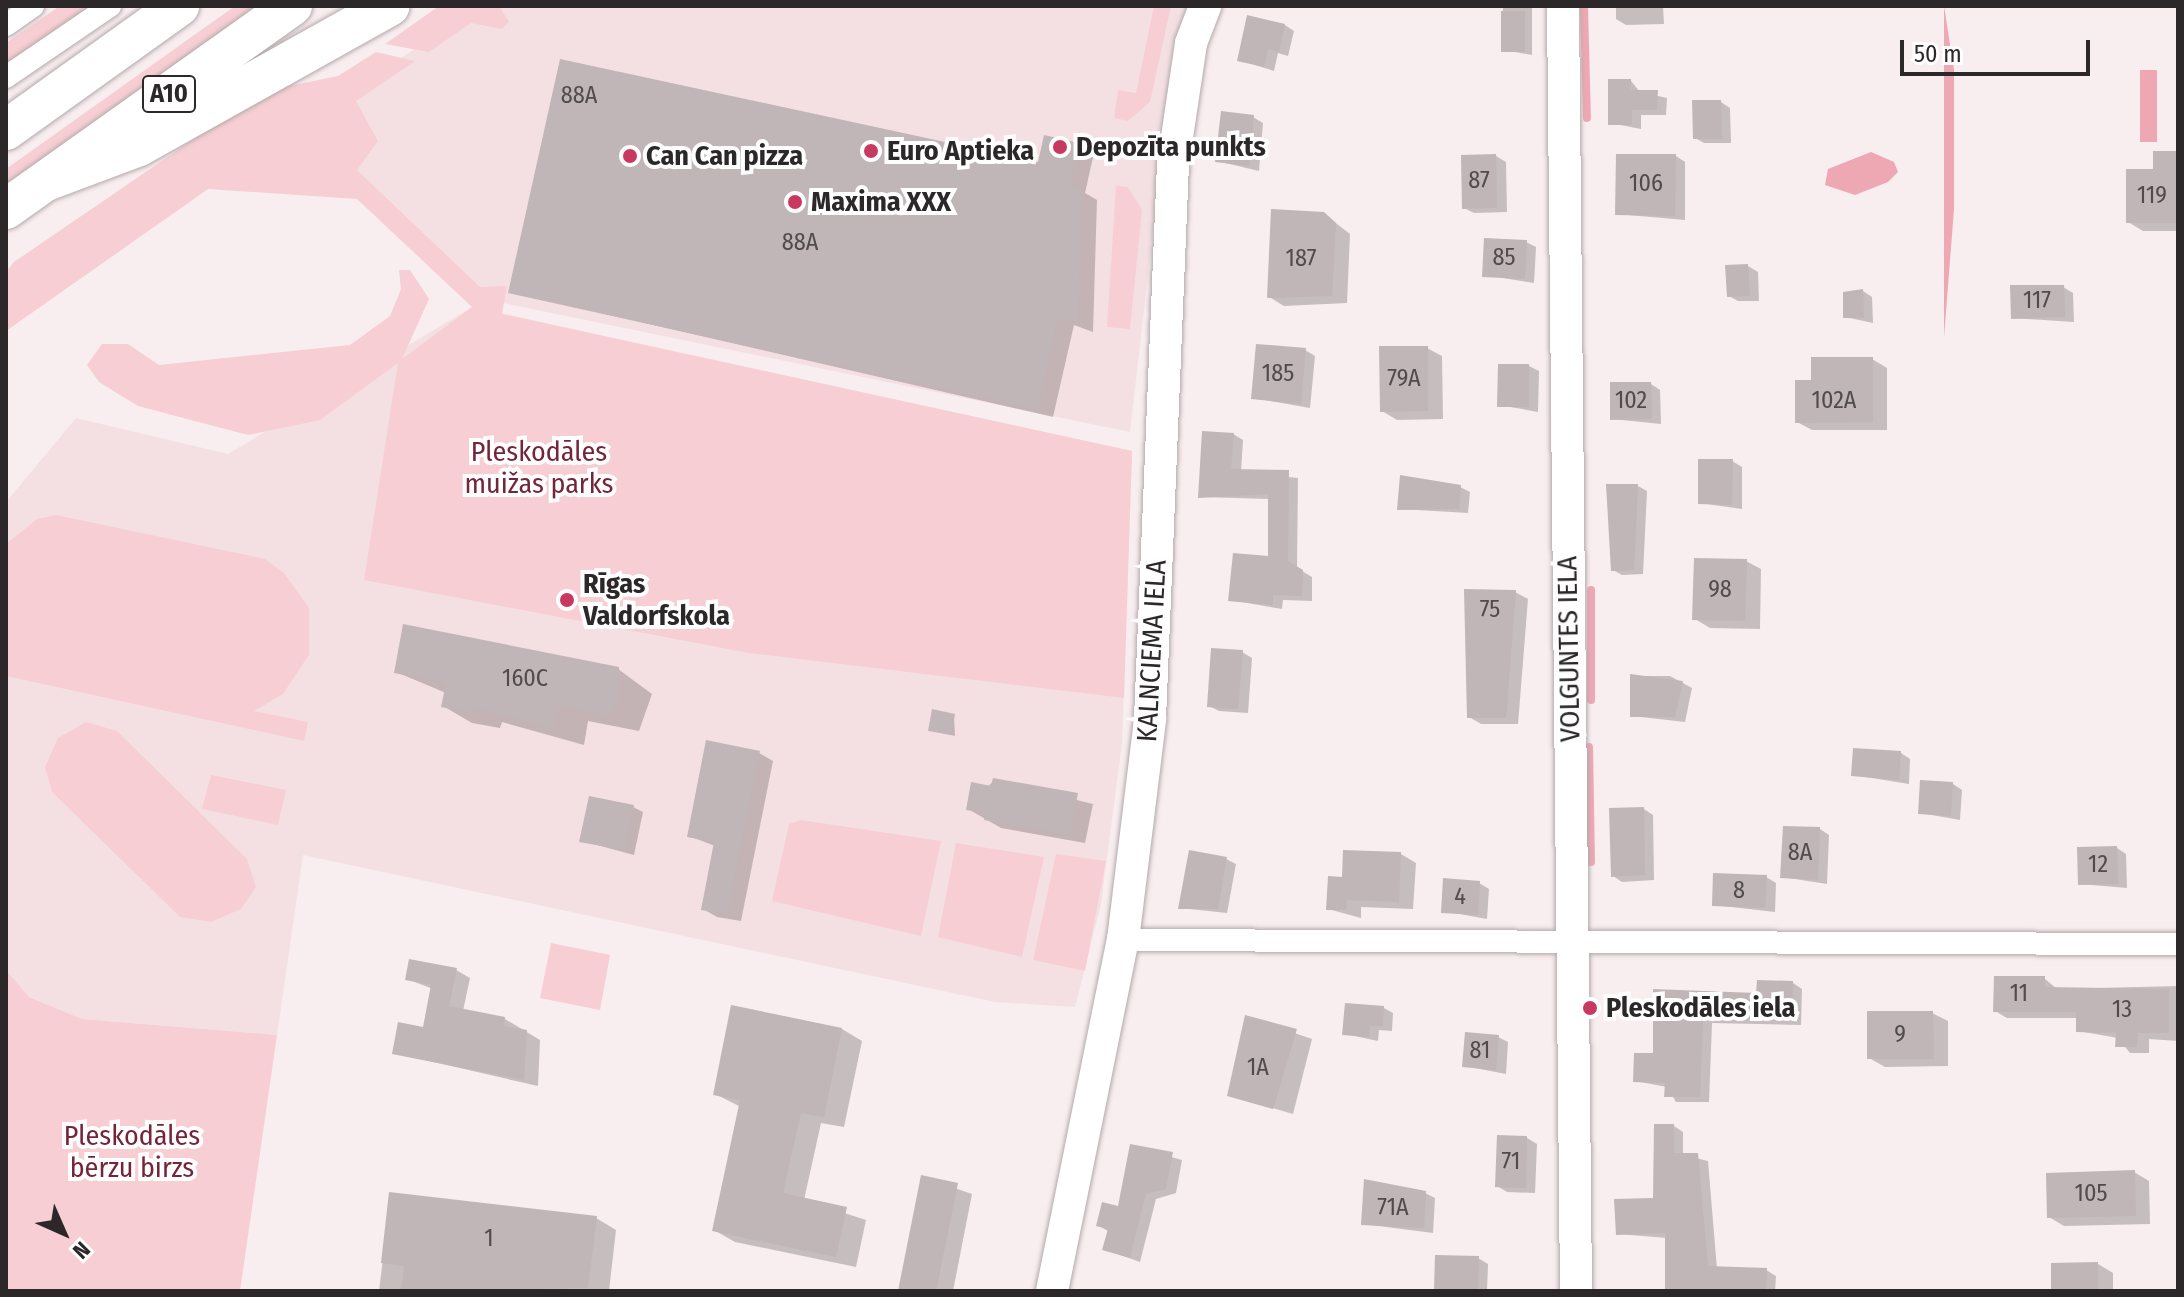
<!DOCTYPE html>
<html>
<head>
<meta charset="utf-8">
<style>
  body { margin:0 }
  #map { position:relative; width:2184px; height:1297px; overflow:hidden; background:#f8edef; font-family:"Fira Sans Condensed",sans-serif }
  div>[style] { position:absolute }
  .built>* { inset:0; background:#f4e0e3 }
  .green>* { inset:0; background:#f7ced4 }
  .water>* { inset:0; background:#eea8b4 }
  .shadow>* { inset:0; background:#0003 }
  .stream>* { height:8px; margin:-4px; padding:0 4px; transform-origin:4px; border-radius:4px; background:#eea8b4 }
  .building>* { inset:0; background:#c0b5b7 }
  .roads { filter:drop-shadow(0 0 2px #b3a9aa) drop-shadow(0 0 2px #b3a9aa) }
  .street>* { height:22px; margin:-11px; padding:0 11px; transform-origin:11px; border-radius:11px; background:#fff }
  .secondary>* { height:32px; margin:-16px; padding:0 16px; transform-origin:16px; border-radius:16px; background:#fff }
  .highway>* { height:40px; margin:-20px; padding:0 20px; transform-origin:20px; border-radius:20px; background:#fff }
  .dots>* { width:22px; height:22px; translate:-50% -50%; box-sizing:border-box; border:4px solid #fefefe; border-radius:50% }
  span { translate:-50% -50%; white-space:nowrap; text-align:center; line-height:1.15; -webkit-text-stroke:8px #fefefe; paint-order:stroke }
  .number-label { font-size:24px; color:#514b4c }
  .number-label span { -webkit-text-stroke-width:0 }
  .shield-label span { padding:2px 6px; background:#fefefe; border:2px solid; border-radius:6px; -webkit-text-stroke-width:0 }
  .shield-label { font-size:26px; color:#2c2829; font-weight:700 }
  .poi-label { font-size:28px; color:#2c2829; font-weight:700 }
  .left { translate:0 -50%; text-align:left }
  .park-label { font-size:28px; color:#742539 }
  .street-label { font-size:28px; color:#2c2829 }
  .frame { position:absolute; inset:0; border:8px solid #2c2829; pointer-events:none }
  .north { position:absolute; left:24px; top:1193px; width:80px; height:80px; -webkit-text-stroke:6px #fefefe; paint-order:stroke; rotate:135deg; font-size:22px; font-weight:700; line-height:32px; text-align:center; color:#2c2829 }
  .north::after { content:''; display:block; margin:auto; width:28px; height:36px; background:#2c2829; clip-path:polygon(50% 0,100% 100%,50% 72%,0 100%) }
  .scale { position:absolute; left:1900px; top:40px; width:190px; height:36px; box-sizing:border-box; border:4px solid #2c2829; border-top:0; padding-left:10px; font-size:24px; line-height:28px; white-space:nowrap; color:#2c2829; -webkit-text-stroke:6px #fefefe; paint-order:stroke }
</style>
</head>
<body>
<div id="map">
  <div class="built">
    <i style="clip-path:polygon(476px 6px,1190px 6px,1175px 39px,1130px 432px,484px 299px,341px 168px,341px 100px)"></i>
    <i style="clip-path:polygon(472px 307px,1132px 451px,1122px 743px,1101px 904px,1075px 1007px,995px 1002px,303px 855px,277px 1035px,82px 1019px,29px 997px,6px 970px,6px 502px,76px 418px,228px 454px)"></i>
  </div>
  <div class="green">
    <i style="clip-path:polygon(60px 6px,98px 6px,6px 68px,6px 43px)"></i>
    <i style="clip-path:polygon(235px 6px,260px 6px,6px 186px,6px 169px)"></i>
    <i style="clip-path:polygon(439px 6px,499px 6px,509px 22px,502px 29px,471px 23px,429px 52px,385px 44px)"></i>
    <i style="clip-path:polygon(1154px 6px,1171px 6px,1150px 102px,1128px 121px,1114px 118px,1118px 90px,1136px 93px)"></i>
    <i style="clip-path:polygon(376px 52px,415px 61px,356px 101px,378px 141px,357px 170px,480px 287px,507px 286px,502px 314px,1132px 451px,1124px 698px,749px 653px,364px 580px,398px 363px,320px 420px,248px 435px,138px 406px,99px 382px,87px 365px,102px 344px,128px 344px,159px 365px,350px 345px,390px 316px,401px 289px,399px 270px,410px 270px,429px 299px,402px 359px,472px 307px,357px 199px,208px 189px,6px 331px,6px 272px,14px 262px,232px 113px,279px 88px,338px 76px)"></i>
    <i style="clip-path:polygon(1116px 186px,1128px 187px,1142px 210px,1130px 329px,1107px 327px)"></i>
    <i style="clip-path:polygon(56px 515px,265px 559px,284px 573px,309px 608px,309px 655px,283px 694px,254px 711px,308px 722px,304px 741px,6px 676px,6px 544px,37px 519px)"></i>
    <i style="clip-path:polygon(86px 722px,117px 731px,247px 859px,256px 887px,241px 909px,211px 922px,180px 917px,52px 792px,45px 767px,58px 738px)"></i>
    <i style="clip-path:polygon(211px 775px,286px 790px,278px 825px,202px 809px)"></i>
    <i style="clip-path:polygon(801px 820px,941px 841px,921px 936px,772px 901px,789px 824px)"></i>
    <i style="clip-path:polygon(956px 843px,1044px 857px,1022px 957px,938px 937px)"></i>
    <i style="clip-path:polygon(1056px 854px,1106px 861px,1085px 971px,1033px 960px)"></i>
    <i style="clip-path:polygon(551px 943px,610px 955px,600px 1010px,540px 998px)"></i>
    <i style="clip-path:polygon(6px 970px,29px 997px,82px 1019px,277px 1035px,240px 1291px,6px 1291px)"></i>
  </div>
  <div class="water">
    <i style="clip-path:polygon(1944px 6px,1954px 70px,1954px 209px,1944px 337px)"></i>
    <i style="clip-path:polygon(2140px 70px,2157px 70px,2157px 142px,2140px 142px)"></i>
    <i style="clip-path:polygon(1871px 152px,1894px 162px,1898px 172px,1888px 182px,1855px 195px,1825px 185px,1828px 169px)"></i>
  </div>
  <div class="shadow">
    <i style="clip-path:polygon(1503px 6px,1532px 6px,1532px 55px,1503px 50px)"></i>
    <i style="clip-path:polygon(1616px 6px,1663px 6px,1664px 24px,1626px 25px,1616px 19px)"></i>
    <i style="clip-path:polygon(1285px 25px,1294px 31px,1288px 56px,1278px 53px,1274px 71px,1239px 60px)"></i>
    <i style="clip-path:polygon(1631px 81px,1640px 92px,1667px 98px,1666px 115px,1641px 115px,1641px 129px,1610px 123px)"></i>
    <i style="clip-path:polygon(1721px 102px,1730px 108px,1731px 143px,1704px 143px,1695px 138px)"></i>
    <i style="clip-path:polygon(1253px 117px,1263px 123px,1259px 171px,1217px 161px)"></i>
    <i style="clip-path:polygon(1079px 144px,1094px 153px,1085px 193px,1097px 200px,1093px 332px,1074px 325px,1053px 417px,510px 292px,1039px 164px)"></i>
    <i style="clip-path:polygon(2178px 153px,2178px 231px,2143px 231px,2128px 222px,2155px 171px)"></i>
    <i style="clip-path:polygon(1496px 156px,1506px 162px,1507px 212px,1474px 213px,1464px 208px)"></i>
    <i style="clip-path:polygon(1676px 156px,1685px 162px,1685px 220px,1617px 214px)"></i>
    <i style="clip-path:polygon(1324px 214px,1350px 234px,1347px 303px,1284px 306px,1269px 297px)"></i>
    <i style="clip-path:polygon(1526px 242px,1536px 247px,1534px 283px,1484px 275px)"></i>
    <i style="clip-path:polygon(1748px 266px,1758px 272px,1759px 301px,1738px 301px,1729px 296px)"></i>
    <i style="clip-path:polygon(2063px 287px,2073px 293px,2074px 322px,2013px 318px)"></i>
    <i style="clip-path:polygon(1863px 291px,1872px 297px,1873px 323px,1845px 317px)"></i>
    <i style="clip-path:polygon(1427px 348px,1442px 356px,1443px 419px,1397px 420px,1382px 411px)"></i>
    <i style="clip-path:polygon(1305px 350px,1315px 356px,1310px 408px,1253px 398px)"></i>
    <i style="clip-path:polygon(1872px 359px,1887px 368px,1887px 430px,1812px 430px,1797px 422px)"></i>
    <i style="clip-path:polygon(1529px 366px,1539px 371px,1538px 412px,1499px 405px)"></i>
    <i style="clip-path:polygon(1651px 384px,1660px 390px,1661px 424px,1612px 419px)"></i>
    <i style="clip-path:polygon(1233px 434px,1243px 440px,1241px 472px,1298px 478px,1297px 568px,1312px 577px,1312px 601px,1283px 600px,1282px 609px,1230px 600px,1270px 558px,1270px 499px,1200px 497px)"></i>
    <i style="clip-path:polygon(1732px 461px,1742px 467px,1742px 509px,1700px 503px)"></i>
    <i style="clip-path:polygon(1638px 486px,1647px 491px,1643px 574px,1622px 575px,1613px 570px)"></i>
    <i style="clip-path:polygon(1460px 487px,1470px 492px,1468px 513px,1400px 509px)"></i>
    <i style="clip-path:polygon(1746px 561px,1761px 569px,1760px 629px,1710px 628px,1695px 619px)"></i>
    <i style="clip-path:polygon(1515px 592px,1528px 599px,1518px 724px,1481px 724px,1469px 717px)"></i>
    <i style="clip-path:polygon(1242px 652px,1252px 658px,1248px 713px,1219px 711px,1209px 706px)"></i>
    <i style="clip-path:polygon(618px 669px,652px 694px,639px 731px,588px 721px,584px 745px,502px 722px,500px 728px,472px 723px,443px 706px,446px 693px,396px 672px)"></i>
    <i style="clip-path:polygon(1632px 676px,1670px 676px,1692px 688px,1685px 722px,1632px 716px)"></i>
    <i style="clip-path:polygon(954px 716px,955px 736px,930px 730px)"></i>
    <i style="clip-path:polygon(759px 753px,773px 761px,741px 921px,717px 917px,703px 909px,715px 846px,689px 836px)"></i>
    <i style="clip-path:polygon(1901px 753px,1910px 759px,1909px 784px,1853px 775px)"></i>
    <i style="clip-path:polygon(994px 780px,1093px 804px,1085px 843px,1001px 828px,968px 809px)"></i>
    <i style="clip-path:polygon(1953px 784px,1962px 790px,1960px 820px,1920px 813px)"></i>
    <i style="clip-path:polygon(633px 807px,643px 812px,634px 855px,582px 841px)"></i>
    <i style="clip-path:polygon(1644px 809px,1653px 815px,1654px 880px,1622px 882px,1613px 876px)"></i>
    <i style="clip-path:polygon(1820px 829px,1829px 835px,1827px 884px,1782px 877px)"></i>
    <i style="clip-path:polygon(2117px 848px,2126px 854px,2127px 888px,2080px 884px)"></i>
    <i style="clip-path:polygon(1401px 854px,1416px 863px,1413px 909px,1361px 907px,1361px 918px,1328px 909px,1344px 879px)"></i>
    <i style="clip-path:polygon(1226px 859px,1236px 864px,1227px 913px,1180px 908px)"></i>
    <i style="clip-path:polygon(1766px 877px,1776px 883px,1775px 912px,1714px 905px)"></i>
    <i style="clip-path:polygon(1479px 883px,1489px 889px,1487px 919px,1443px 911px)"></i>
    <i style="clip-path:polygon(456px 970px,470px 978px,463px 1011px,505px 1019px,540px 1040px,538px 1086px,394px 1053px,425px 1030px,433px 989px,407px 979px)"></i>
    <i style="clip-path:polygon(2044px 978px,2057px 989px,2178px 986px,2178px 1041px,2149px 1039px,2149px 1053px,2130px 1053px,2118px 1038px,2078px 1031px,2078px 1018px,2007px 1018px,1995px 1011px)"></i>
    <i style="clip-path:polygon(1793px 983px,1802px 989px,1801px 1025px,1712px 1023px,1709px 1102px,1676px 1102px,1667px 1087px,1635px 1081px,1655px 1055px,1655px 991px,1758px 995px)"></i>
    <i style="clip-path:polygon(1384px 1008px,1393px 1013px,1392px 1031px,1379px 1030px,1378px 1041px,1345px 1034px)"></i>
    <i style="clip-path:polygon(1932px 1013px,1948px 1021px,1948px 1066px,1885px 1067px,1869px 1058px)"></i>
    <i style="clip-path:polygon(1247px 1017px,1312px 1039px,1293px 1114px,1229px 1095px)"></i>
    <i style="clip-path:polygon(842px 1029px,862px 1041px,844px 1127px,821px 1123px,804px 1200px,866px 1220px,856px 1267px,735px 1242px,714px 1230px,741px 1107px,715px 1094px)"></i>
    <i style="clip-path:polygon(1498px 1037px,1508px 1042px,1506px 1074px,1464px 1066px)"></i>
    <i style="clip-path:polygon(1674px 1126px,1683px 1132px,1683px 1155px,1708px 1161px,1717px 1269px,1766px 1270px,1776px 1276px,1775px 1291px,1667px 1291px,1667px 1238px,1618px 1234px,1655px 1200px)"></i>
    <i style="clip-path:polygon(1527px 1138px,1537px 1144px,1535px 1193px,1507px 1192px,1497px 1186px)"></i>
    <i style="clip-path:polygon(1131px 1146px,1182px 1160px,1176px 1193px,1156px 1199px,1140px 1262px,1104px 1249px,1109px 1232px,1098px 1225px,1119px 1209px)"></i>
    <i style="clip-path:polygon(2134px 1172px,2149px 1181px,2150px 1224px,2064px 1226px,2049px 1217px)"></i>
    <i style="clip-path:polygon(923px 1177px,972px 1194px,953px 1291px,900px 1291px)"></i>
    <i style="clip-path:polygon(1425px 1193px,1435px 1198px,1433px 1233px,1363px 1224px)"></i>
    <i style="clip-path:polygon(391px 1194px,596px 1218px,616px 1230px,609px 1291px,379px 1291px)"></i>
    <i style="clip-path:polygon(1478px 1258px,1488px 1264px,1487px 1291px,1436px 1291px)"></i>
    <i style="clip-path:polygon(2098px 1264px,2113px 1273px,2113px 1291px,2053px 1291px)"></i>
    <i style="clip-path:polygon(1859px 1289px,1905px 1290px,1907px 1291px,1859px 1291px)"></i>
  </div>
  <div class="stream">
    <i style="left:1584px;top:6px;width:112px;rotate:88.5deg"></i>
    <i style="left:1591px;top:700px;width:110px;rotate:-90deg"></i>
    <i style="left:1589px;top:747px;width:115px;rotate:89deg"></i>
  </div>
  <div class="building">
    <i style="clip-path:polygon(1501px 11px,1525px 11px,1525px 52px,1501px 52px)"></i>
    <i style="clip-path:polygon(1247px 15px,1285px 24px,1279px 52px,1268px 49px,1264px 67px,1237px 61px)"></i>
    <i style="clip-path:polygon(560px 59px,1038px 162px,1044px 135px,1079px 143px,1070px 187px,1082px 189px,1078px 325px,1058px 318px,1038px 410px,508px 293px)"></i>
    <i style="clip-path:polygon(1608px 79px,1631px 79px,1631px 90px,1658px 90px,1657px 110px,1632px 110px,1632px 125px,1608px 125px)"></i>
    <i style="clip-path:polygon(1692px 100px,1721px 100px,1722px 139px,1693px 139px)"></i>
    <i style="clip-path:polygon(1221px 111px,1254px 115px,1249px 166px,1215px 162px)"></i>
    <i style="clip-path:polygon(2153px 151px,2178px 151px,2178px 223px,2126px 223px,2126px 169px,2153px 169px)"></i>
    <i style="clip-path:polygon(1496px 154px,1497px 208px,1462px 209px,1461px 155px)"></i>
    <i style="clip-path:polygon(1616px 154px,1676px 154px,1675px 216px,1615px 215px)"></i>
    <i style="clip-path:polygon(1271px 209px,1324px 212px,1336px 223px,1332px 296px,1267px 298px)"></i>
    <i style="clip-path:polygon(1484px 238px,1527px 240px,1525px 279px,1482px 277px)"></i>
    <i style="clip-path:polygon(1748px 264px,1750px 296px,1727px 297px,1725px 265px)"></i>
    <i style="clip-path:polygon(2010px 285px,2064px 285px,2065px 317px,2011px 319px)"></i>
    <i style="clip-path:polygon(1863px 289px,1864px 318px,1843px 318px,1843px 292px)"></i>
    <i style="clip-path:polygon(1256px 344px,1306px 348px,1301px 404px,1251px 399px)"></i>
    <i style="clip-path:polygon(1379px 346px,1428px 346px,1428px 411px,1380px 412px)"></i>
    <i style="clip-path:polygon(1811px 357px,1873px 357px,1873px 422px,1795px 423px,1795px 380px,1811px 380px)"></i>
    <i style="clip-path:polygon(1498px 364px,1529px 364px,1529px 407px,1497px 407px)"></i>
    <i style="clip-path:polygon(1610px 382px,1651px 382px,1652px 419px,1610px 420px)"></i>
    <i style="clip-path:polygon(1202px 431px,1234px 433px,1231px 469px,1289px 470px,1288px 561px,1303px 570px,1302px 596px,1273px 595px,1273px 605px,1228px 601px,1233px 553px,1268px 556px,1268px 494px,1198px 498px)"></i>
    <i style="clip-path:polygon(1698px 459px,1733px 459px,1732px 505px,1698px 504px)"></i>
    <i style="clip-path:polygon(1400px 475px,1461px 485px,1459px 509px,1397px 510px)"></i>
    <i style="clip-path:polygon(1606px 484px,1638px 484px,1634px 570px,1611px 571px)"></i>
    <i style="clip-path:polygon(1694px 558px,1747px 559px,1745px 621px,1692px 620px)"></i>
    <i style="clip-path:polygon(1464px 589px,1516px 590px,1506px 718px,1467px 718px)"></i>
    <i style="clip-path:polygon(403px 624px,619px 667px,618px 702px,610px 716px,559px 706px,554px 729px,472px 707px,471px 713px,441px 707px,446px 683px,394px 673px)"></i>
    <i style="clip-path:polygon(1211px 648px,1243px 650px,1238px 709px,1207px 707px)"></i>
    <i style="clip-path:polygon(1630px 674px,1683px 681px,1675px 717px,1630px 717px)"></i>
    <i style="clip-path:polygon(932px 709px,955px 714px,951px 735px,928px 731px)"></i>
    <i style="clip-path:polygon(706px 740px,760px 751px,727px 914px,701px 910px,714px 842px,687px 837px)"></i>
    <i style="clip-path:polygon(1853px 748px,1901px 751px,1899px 780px,1851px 776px)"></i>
    <i style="clip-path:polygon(993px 778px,1078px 793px,1070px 835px,984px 820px,986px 813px,966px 810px,971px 782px,991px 786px)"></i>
    <i style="clip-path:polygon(1920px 780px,1953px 782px,1951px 816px,1918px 814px)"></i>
    <i style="clip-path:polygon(589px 796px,634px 805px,625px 850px,579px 842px)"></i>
    <i style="clip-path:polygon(1644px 807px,1645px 875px,1611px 877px,1609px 808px)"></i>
    <i style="clip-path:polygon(1783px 826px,1820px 827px,1818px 880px,1780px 878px)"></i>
    <i style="clip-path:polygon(2117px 846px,2118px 884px,2078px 885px,2077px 847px)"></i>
    <i style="clip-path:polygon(1189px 850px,1227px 857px,1218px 909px,1178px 909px)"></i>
    <i style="clip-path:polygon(1343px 850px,1401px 852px,1399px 902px,1347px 900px,1346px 910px,1326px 910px,1328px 876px,1342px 877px)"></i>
    <i style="clip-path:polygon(1713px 873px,1767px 875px,1765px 908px,1712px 906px)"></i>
    <i style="clip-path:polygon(1443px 878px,1480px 881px,1478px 915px,1441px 913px)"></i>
    <i style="clip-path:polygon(409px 959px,457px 968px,449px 1006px,505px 1017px,504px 1026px,527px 1030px,524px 1080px,392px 1054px,398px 1022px,423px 1027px,431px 985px,405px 980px)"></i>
    <i style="clip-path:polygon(1994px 976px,2045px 976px,2045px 987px,2169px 989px,2169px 1033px,2138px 1033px,2137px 1047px,2115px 1047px,2116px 1033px,2076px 1032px,2076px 1012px,1993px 1012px)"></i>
    <i style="clip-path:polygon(1757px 980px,1793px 981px,1792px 1021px,1703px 1018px,1700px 1097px,1664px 1097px,1665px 1083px,1633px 1082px,1634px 1053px,1653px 1053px,1653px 989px,1756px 993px)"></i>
    <i style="clip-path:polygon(1345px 1003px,1384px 1006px,1383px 1026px,1370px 1026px,1369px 1037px,1342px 1035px)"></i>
    <i style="clip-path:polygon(731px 1005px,842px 1028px,824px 1117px,801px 1113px,783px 1193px,847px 1207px,836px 1257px,712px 1231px,740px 1100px,713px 1095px)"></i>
    <i style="clip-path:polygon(1867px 1011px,1933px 1011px,1934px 1059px,1867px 1059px)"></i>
    <i style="clip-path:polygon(1245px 1015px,1297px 1029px,1273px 1109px,1227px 1096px)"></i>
    <i style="clip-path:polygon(1465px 1032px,1499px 1035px,1496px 1070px,1462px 1067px)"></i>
    <i style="clip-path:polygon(1654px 1124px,1674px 1124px,1674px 1153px,1698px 1153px,1708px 1266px,1767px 1268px,1766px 1291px,1665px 1291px,1665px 1233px,1616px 1235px,1614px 1199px,1653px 1198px)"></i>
    <i style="clip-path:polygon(1497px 1135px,1527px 1136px,1526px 1188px,1495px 1187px)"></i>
    <i style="clip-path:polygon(1130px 1144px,1173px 1152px,1166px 1189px,1146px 1194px,1130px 1258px,1102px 1250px,1108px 1229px,1096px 1226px,1102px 1202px,1118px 1206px)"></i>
    <i style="clip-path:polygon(2135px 1170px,2136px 1216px,2047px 1218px,2046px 1173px)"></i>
    <i style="clip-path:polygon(921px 1175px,958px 1183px,936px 1291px,898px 1291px)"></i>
    <i style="clip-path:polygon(1364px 1179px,1426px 1191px,1424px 1228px,1361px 1225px)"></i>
    <i style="clip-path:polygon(389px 1192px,597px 1216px,588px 1288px,401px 1291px,404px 1266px,381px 1263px)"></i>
    <i style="clip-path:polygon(1435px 1255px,1479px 1256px,1478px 1291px,1434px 1291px)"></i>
    <i style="clip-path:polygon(2098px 1262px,2098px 1291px,2051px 1291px,2051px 1263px)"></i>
  </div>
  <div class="roads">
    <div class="street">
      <i style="left:6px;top:25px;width:33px;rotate:-35deg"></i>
      <i style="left:6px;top:77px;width:126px;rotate:-34.3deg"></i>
      <i style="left:1123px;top:940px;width:1055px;rotate:0.22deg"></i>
    </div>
    <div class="secondary">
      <i style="left:1563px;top:6px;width:1285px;rotate:89.42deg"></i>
      <i style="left:1052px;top:1291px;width:358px;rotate:-78.6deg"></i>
      <i style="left:1123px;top:940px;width:223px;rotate:-83deg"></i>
      <i style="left:1150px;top:719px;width:555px;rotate:-87.63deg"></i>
      <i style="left:1173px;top:164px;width:122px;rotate:-81.5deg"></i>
      <i style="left:1191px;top:43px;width:40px;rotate:-69deg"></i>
    </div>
    <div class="highway">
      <i style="left:6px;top:130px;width:213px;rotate:-35.6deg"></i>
      <i style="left:46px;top:181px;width:99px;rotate:-20.6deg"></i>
      <i style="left:139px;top:146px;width:287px;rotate:-29.2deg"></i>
      <i style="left:6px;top:209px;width:351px;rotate:-35.4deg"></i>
    </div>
  </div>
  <div class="dots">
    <i style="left:1060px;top:147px;background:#c83961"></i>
    <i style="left:871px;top:151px;background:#c83961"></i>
    <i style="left:630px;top:156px;background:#c83961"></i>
    <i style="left:795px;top:202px;background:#c83961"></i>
    <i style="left:567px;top:600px;background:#c83961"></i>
    <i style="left:1590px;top:1008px;background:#c83961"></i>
  </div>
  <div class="number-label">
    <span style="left:579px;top:96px">88A</span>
    <span style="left:1479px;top:181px">87</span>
    <span style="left:1646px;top:184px">106</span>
    <span style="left:2152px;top:196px">119</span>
    <span style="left:800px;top:243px">88A</span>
    <span style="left:1504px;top:258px">85</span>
    <span style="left:1301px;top:259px">187</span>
    <span style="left:2037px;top:301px">117</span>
    <span style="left:1278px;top:374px">185</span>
    <span style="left:1404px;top:379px">79A</span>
    <span style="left:1631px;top:401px">102</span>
    <span style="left:1834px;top:401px">102A</span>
    <span style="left:1720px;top:590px">98</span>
    <span style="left:1490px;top:610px">75</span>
    <span style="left:525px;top:679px">160C</span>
    <span style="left:1800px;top:853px">8A</span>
    <span style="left:2098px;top:865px">12</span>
    <span style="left:1739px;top:891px">8</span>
    <span style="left:1460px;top:897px">4</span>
    <span style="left:2019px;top:994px">11</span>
    <span style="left:2122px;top:1010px">13</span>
    <span style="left:1900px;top:1035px">9</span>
    <span style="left:1480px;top:1051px">81</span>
    <span style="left:1258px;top:1068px">1A</span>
    <span style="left:1511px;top:1162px">71</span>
    <span style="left:2091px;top:1194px">105</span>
    <span style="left:1393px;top:1208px">71A</span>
    <span style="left:489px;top:1239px">1</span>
  </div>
  <div class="shield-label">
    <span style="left:169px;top:94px">A10</span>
  </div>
  <div class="poi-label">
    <span class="left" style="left:1076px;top:147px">Depozīta punkts</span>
    <span class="left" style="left:887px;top:151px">Euro Aptieka</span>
    <span class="left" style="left:646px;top:156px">Can Can pizza</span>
    <span class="left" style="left:811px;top:202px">Maxima XXX</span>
    <span class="left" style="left:583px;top:600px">Rīgas<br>Valdorfskola</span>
    <span class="left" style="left:1606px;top:1008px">Pleskodāles iela</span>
  </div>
  <div class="park-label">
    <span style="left:539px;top:468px">Pleskodāles<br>muižas parks</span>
    <span style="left:132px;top:1152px">Pleskodāles<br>bērzu birzs</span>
  </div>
  <div class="street-label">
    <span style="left:1569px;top:649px;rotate:-91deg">VOLGUNTES IELA</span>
    <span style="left:1152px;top:651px;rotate:-87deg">KALNCIEMA IELA</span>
  </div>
  <div class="frame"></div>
  <div class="north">N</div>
  <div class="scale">50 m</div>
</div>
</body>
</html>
